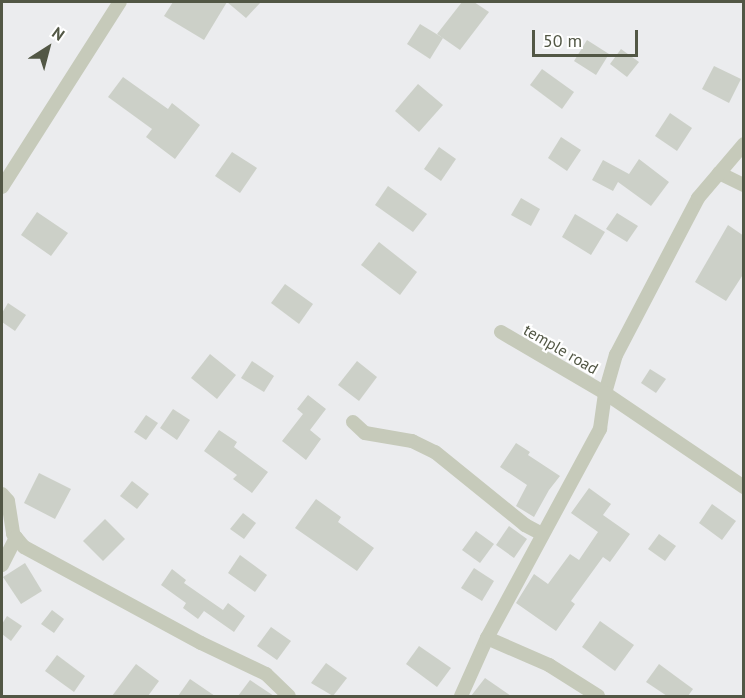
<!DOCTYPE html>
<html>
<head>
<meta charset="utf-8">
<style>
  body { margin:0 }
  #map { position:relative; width:745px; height:698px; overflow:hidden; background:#ebecee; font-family:"PT Sans",sans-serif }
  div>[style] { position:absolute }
  .building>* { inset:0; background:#ccd0c8 }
  .minor>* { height:14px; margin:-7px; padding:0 7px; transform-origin:7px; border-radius:7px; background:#c6caba }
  span { translate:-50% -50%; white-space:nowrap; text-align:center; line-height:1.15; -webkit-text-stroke:4.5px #fff; paint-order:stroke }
  .street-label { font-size:16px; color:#525745 }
  .frame { position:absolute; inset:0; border:3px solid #525745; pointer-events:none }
  .north { position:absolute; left:18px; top:18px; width:60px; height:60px; -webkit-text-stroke:4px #fff; paint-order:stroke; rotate:36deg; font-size:16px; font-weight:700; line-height:24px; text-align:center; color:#525745 }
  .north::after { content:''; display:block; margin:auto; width:21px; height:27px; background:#525745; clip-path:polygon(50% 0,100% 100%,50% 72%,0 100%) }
  .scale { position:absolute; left:532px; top:30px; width:106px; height:27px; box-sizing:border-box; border:3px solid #525745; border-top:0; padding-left:8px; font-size:18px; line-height:21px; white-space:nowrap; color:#525745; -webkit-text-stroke:4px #fff; paint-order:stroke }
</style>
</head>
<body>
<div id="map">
  <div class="building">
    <i style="clip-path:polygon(173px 2px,227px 2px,204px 40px,164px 16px)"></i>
    <i style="clip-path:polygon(227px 2px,261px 2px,246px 18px)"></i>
    <i style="clip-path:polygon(462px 2px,474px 2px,489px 12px,460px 50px,437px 34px)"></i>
    <i style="clip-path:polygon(420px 24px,443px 38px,430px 59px,407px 44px)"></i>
    <i style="clip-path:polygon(587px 40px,609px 54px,596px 75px,574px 61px)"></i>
    <i style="clip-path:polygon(621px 49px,639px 62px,627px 77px,610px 64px)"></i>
    <i style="clip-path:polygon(714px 66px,741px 79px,729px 103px,702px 89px)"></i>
    <i style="clip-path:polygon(542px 69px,574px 92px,562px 109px,530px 85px)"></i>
    <i style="clip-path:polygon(123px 77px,168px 109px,172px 103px,200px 125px,175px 159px,146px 137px,152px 129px,108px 97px)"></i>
    <i style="clip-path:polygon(418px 84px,443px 105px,419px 132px,395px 111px)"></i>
    <i style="clip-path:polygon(670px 113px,692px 128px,677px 151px,655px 136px)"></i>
    <i style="clip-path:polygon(561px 137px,581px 150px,567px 171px,548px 158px)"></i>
    <i style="clip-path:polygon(439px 147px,456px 159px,441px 181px,424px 169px)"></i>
    <i style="clip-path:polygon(232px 152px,257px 168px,240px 193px,215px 176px)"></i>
    <i style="clip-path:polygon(639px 159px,669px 182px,651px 206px,618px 182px,613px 191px,592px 180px,603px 160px,629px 174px)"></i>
    <i style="clip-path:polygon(388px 186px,427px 214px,413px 232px,375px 205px)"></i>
    <i style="clip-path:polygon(521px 198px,540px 209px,531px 226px,511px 215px)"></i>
    <i style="clip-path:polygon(37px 212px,68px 233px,51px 256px,21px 235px)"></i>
    <i style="clip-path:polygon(617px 213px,638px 226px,627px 242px,606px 229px)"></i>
    <i style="clip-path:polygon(575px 214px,605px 232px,591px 255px,562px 237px)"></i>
    <i style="clip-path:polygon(728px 225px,744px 236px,744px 273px,726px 301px,695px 282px)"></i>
    <i style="clip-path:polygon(379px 242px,417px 272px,400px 295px,361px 265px)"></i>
    <i style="clip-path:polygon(285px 284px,313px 304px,299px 324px,271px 303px)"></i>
    <i style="clip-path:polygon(8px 303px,26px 315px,15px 331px,2px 322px,2px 313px)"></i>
    <i style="clip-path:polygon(210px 354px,236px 375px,217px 399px,191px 378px)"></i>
    <i style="clip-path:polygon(252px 361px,274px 376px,264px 392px,241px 378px)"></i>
    <i style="clip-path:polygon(357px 361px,377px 377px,359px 401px,338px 385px)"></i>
    <i style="clip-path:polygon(650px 369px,666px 379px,656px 393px,641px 383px)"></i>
    <i style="clip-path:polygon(308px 395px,326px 409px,310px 430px,321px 439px,306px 460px,282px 441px,303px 414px,297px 409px)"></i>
    <i style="clip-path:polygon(173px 409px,190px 420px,177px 440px,160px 428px)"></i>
    <i style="clip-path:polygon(146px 415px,158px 423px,146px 440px,134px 432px)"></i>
    <i style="clip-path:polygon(219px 430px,237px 442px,234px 447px,268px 472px,252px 493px,233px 479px,237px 475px,204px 451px)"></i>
    <i style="clip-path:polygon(516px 443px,530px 452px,528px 455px,560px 476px,549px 490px,534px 517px,516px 506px,527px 485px,500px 467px)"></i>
    <i style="clip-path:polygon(39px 473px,71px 489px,55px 519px,24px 503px)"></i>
    <i style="clip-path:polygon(132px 481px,149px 494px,137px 509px,120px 496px)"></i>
    <i style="clip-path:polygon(589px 488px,611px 504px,603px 515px,630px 534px,610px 562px,603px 557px,571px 601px,575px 604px,556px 631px,516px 603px,534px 574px,548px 584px,570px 554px,579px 560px,598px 532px,571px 513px)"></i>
    <i style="clip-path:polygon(316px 499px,341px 517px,338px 522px,374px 548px,357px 571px,295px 528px)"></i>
    <i style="clip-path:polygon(712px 504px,736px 521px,722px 540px,699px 523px)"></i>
    <i style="clip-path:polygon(243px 513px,256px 523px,244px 539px,230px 529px)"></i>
    <i style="clip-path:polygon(105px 519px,125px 539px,103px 561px,83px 541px)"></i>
    <i style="clip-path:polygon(509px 526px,527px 539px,514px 558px,496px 545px)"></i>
    <i style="clip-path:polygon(476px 531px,494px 544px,480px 563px,462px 550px)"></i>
    <i style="clip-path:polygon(659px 534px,676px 546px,665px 561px,648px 549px)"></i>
    <i style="clip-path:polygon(240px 555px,267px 575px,255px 592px,228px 573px)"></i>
    <i style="clip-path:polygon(25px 563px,42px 591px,21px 604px,3px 577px)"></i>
    <i style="clip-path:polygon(474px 568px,494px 581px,482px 601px,461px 588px)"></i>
    <i style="clip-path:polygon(172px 569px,186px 580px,184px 583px,223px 610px,228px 603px,245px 616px,234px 632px,204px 611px,198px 619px,183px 608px,186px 603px,161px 585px)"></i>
    <i style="clip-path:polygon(52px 610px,64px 619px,54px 633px,41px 624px)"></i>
    <i style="clip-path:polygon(7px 616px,22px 626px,11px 641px,2px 634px,2px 624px)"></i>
    <i style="clip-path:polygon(600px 621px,634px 645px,615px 671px,582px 647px)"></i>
    <i style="clip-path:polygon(271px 627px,291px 641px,277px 660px,257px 646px)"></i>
    <i style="clip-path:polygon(419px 646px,451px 668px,437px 687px,406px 664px)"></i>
    <i style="clip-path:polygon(57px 655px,85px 676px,74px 692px,45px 671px)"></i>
    <i style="clip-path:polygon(326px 663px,347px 678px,333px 696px,311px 683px)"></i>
    <i style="clip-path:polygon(136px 664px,159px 681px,148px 696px,112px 696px)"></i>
    <i style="clip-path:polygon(659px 664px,693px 689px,688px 696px,667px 696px,646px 682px)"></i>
    <i style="clip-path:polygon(485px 678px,511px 696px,471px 696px)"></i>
    <i style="clip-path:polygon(190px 679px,215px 696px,178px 696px)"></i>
    <i style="clip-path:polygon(250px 680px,274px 696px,238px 696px)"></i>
  </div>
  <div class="minor">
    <i style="left:719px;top:173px;width:28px;rotate:26deg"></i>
    <i style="left:2px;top:187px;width:219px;rotate:-57.5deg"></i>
    <i style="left:501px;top:332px;width:121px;rotate:30.4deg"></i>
    <i style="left:605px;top:393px;width:40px;rotate:-74deg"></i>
    <i style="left:616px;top:355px;width:177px;rotate:-62.4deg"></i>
    <i style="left:698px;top:198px;width:71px;rotate:-49.6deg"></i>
    <i style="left:353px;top:422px;width:16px;rotate:43deg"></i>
    <i style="left:365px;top:433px;width:48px;rotate:9.7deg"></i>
    <i style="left:412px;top:441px;width:25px;rotate:26deg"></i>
    <i style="left:435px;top:452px;width:116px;rotate:39deg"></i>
    <i style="left:525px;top:525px;width:19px;rotate:28deg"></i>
    <i style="left:2px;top:494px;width:9px;rotate:49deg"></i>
    <i style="left:8px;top:501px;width:33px;rotate:81deg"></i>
    <i style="left:13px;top:534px;width:17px;rotate:50deg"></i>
    <i style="left:24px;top:547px;width:201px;rotate:28.5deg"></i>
    <i style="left:201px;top:643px;width:72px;rotate:25.5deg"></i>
    <i style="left:266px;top:674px;width:32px;rotate:44deg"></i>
    <i style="left:2px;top:565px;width:31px;rotate:-63deg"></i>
    <i style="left:487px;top:638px;width:68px;rotate:23.5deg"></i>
    <i style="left:549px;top:665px;width:58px;rotate:32.3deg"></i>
    <i style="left:461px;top:696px;width:64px;rotate:-65.9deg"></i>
    <i style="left:487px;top:638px;width:238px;rotate:-61.6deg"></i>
    <i style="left:600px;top:429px;width:36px;rotate:-82deg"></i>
    <i style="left:605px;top:393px;width:168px;rotate:34.1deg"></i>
  </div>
  <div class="street-label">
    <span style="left:561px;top:349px;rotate:30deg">temple road</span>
  </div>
  <div class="frame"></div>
  <div class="north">N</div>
  <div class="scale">50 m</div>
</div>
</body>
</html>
